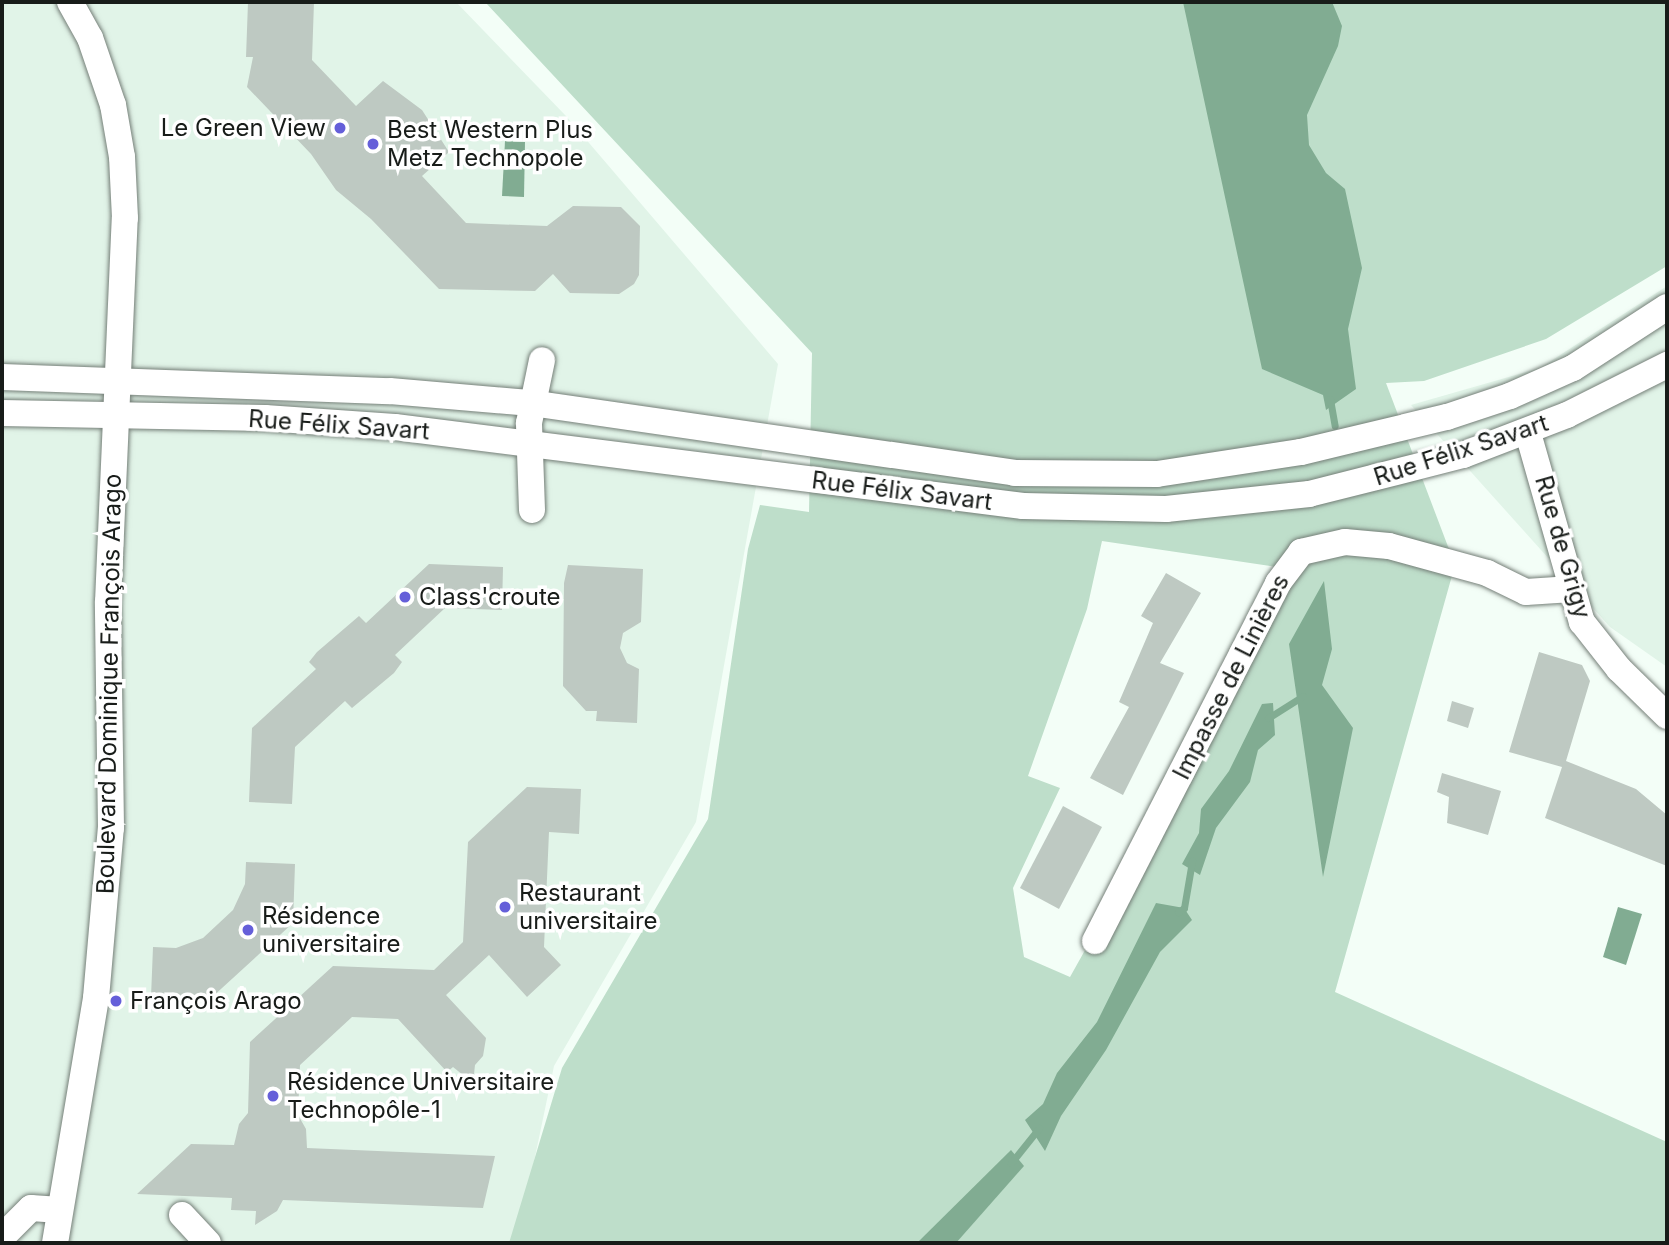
<!DOCTYPE html>
<html>
<head>
<meta charset="utf-8">
<style>
  body { margin:0 }
  #map { position:relative; width:1669px; height:1245px; overflow:hidden; background:#f3fef7; font-family:Inter,sans-serif }
  div>[style] { position:absolute }
  .built>* { inset:0; background:#e1f4e8 }
  .green>* { inset:0; background:#bedeca }
  .water>* { inset:0; background:#81ac92 }
  .stream>* { height:7px; margin:-3.5px; padding:0 3.5px; transform-origin:3.5px; border-radius:3.5px; background:#81ac92 }
  .building>* { inset:0; background:#bec9c2 }
  .roads { filter:drop-shadow(0 0 2px #757f78) drop-shadow(0 0 2px #757f78) }
  .minor>* { height:26px; margin:-13px; padding:0 13px; transform-origin:13px; border-radius:13px; background:#fff }
  .dots>* { width:19px; height:19px; translate:-50% -50%; box-sizing:border-box; border:4px solid #fff; border-radius:50% }
  span { translate:-50% -50%; white-space:nowrap; text-align:center; line-height:1.15; -webkit-text-stroke:7px #fff; paint-order:stroke }
  .poi-label { font-size:24px; color:#181c19 }
  .right { translate:-100% -50%; text-align:right }
  .left { translate:0 -50%; text-align:left }
  .street-label { font-size:24px; color:#181c19 }
  .frame { position:absolute; inset:0; border:4px solid #181c19; pointer-events:none }
</style>
</head>
<body>
<div id="map">
  <div class="built">
    <i style="clip-path:polygon(2px 2px,456px 2px,566px 116px,778px 364px,696px 822px,554px 1066px,517px 1243px,2px 1243px)"></i>
    <i style="clip-path:polygon(1667px 286px,1667px 667px,1610px 627px,1411px 405px,1540px 368px)"></i>
  </div>
  <div class="green">
    <i style="clip-path:polygon(evenodd,485px 2px,1667px 2px,1667px 266px,1546px 339px,1424px 381px,1386px 383px,1455px 565px,1335px 992px,1667px 1142px,1667px 1243px,509px 1243px,562px 1068px,708px 819px,748px 549px,760px 505px,809px 512px,812px 353px,485px 2px,1102px 541px,1277px 567px,1117px 893px,1070px 977px,1024px 957px,1013px 888px,1060px 788px,1028px 776px,1087px 609px,1102px 541px)"></i>
  </div>
  <div class="water">
    <i style="clip-path:polygon(1183px 2px,1332px 2px,1342px 26px,1338px 46px,1307px 115px,1309px 145px,1326px 173px,1345px 189px,1362px 268px,1348px 329px,1356px 389px,1326px 410px,1323px 395px,1262px 369px)"></i>
    <i style="clip-path:polygon(505px 141px,525px 142px,524px 197px,502px 196px)"></i>
    <i style="clip-path:polygon(1324px 581px,1332px 649px,1322px 685px,1353px 728px,1323px 877px,1289px 644px)"></i>
    <i style="clip-path:polygon(1273px 703px,1275px 735px,1258px 750px,1250px 782px,1216px 828px,1200px 875px,1182px 864px,1199px 833px,1201px 809px,1229px 771px,1262px 704px)"></i>
    <i style="clip-path:polygon(1156px 903px,1184px 908px,1192px 920px,1160px 952px,1106px 1050px,1061px 1116px,1045px 1151px,1025px 1120px,1043px 1104px,1057px 1073px,1097px 1022px)"></i>
    <i style="clip-path:polygon(1618px 907px,1642px 914px,1626px 965px,1603px 957px)"></i>
    <i style="clip-path:polygon(1011px 1150px,1024px 1166px,956px 1243px,917px 1243px)"></i>
  </div>
  <div class="stream">
    <i style="left:1330px;top:399px;width:27px;rotate:80deg"></i>
    <i style="left:1268px;top:718px;width:41px;rotate:-32.2deg"></i>
    <i style="left:1178px;top:912px;width:7px;rotate:-34deg"></i>
    <i style="left:1184px;top:908px;width:48px;rotate:-80.3deg"></i>
    <i style="left:1011px;top:1163px;width:45px;rotate:-51.3deg"></i>
  </div>
  <div class="building">
    <i style="clip-path:polygon(248px 2px,314px 2px,312px 60px,356px 106px,383px 81px,422px 110px,449px 152px,422px 176px,466px 223px,547px 226px,573px 206px,621px 207px,640px 226px,639px 275px,634px 284px,619px 294px,570px 293px,553px 274px,535px 291px,439px 289px,371px 219px,336px 190px,311px 154px,247px 87px,253px 57px,246px 57px)"></i>
    <i style="clip-path:polygon(429px 564px,503px 567px,502px 610px,445px 608px,395px 655px,402px 662px,394px 673px,352px 708px,345px 701px,295px 747px,292px 804px,249px 802px,252px 728px,316px 669px,309px 662px,317px 652px,359px 616px,366px 623px)"></i>
    <i style="clip-path:polygon(568px 565px,643px 569px,641px 622px,623px 633px,620px 648px,627px 663px,639px 669px,637px 723px,596px 721px,597px 711px,586px 711px,563px 686px,564px 583px)"></i>
    <i style="clip-path:polygon(1166px 573px,1201px 593px,1160px 663px,1184px 673px,1123px 795px,1090px 778px,1129px 707px,1119px 702px,1153px 623px,1141px 616px)"></i>
    <i style="clip-path:polygon(1539px 652px,1582px 665px,1590px 681px,1566px 761px,1636px 789px,1667px 815px,1667px 866px,1545px 818px,1562px 767px,1509px 752px)"></i>
    <i style="clip-path:polygon(1452px 701px,1474px 708px,1468px 728px,1447px 721px)"></i>
    <i style="clip-path:polygon(1442px 773px,1501px 791px,1488px 835px,1447px 823px,1449px 797px,1437px 792px)"></i>
    <i style="clip-path:polygon(527px 787px,581px 789px,579px 834px,549px 832px,544px 947px,561px 965px,527px 997px,489px 955px,446px 995px,486px 1038px,483px 1056px,475px 1065px,473px 1083px,453px 1067px,447px 1072px,398px 1019px,352px 1017px,300px 1065px,298px 1115px,306px 1129px,307px 1148px,495px 1156px,483px 1208px,283px 1200px,277px 1211px,255px 1225px,256px 1211px,231px 1210px,232px 1198px,137px 1194px,191px 1144px,234px 1145px,239px 1124px,248px 1113px,250px 1042px,333px 966px,434px 970px,463px 942px,468px 842px)"></i>
    <i style="clip-path:polygon(1063px 806px,1102px 827px,1059px 909px,1020px 888px)"></i>
    <i style="clip-path:polygon(246px 862px,295px 864px,293px 923px,210px 999px,151px 997px,153px 947px,176px 948px,203px 938px,233px 910px,245px 884px)"></i>
  </div>
  <div class="roads">
    <div class="minor">
      <i style="left:2px;top:377px;width:388px;rotate:2.1deg"></i>
      <i style="left:390px;top:391px;width:142px;rotate:4.9deg"></i>
      <i style="left:531px;top:403px;width:489px;rotate:8.2deg"></i>
      <i style="left:1015px;top:473px;width:142px;rotate:0.4deg"></i>
      <i style="left:1157px;top:474px;width:146px;rotate:-8.7deg"></i>
      <i style="left:1301px;top:452px;width:150px;rotate:-13.5deg"></i>
      <i style="left:1447px;top:417px;width:66px;rotate:-18.4deg"></i>
      <i style="left:1510px;top:396px;width:69px;rotate:-24deg"></i>
      <i style="left:1573px;top:368px;width:112px;rotate:-33deg"></i>
      <i style="left:2px;top:413px;width:263px;rotate:1.1deg"></i>
      <i style="left:265px;top:418px;width:130px;rotate:4deg"></i>
      <i style="left:395px;top:427px;width:633px;rotate:7.17deg"></i>
      <i style="left:1023px;top:506px;width:143px;rotate:1.2deg"></i>
      <i style="left:1166px;top:509px;width:144px;rotate:-6deg"></i>
      <i style="left:1309px;top:494px;width:159px;rotate:-14.2deg"></i>
      <i style="left:1463px;top:455px;width:111px;rotate:-21deg"></i>
      <i style="left:1567px;top:415px;width:112px;rotate:-26.6deg"></i>
      <i style="left:1528px;top:433px;width:197px;rotate:74.1deg"></i>
      <i style="left:1582px;top:622px;width:60px;rotate:51.8deg"></i>
      <i style="left:1619px;top:669px;width:67px;rotate:44.4deg"></i>
      <i style="left:532px;top:510px;width:87px;rotate:-92deg"></i>
      <i style="left:529px;top:423px;width:64px;rotate:-78.3deg"></i>
      <i style="left:1095px;top:941px;width:402px;rotate:-62.9deg"></i>
      <i style="left:1278px;top:583px;width:39px;rotate:-53deg"></i>
      <i style="left:1301px;top:552px;width:45px;rotate:-12.8deg"></i>
      <i style="left:1345px;top:542px;width:44px;rotate:5.2deg"></i>
      <i style="left:1389px;top:546px;width:102px;rotate:15.4deg"></i>
      <i style="left:1487px;top:573px;width:43px;rotate:26deg"></i>
      <i style="left:1526px;top:592px;width:46px;rotate:-3.7deg"></i>
      <i style="left:182px;top:1215px;width:38px;rotate:47deg"></i>
      <i style="left:2px;top:1237px;width:41px;rotate:-45deg"></i>
      <i style="left:31px;top:1208px;width:29px;rotate:4deg"></i>
      <i style="left:55px;top:1243px;width:248px;rotate:-80.5deg"></i>
      <i style="left:96px;top:998px;width:171px;rotate:-85deg"></i>
      <i style="left:111px;top:828px;width:226px;rotate:-90.8deg"></i>
      <i style="left:108px;top:602px;width:384px;rotate:-87.5deg"></i>
      <i style="left:125px;top:218px;width:61px;rotate:-92.8deg"></i>
      <i style="left:122px;top:157px;width:53px;rotate:-99.8deg"></i>
      <i style="left:113px;top:105px;width:71px;rotate:-108.9deg"></i>
      <i style="left:90px;top:38px;width:41px;rotate:-119.1deg"></i>
    </div>
  </div>
  <div class="dots">
    <i style="left:340px;top:128px;background:#655fd9"></i>
    <i style="left:373px;top:144px;background:#655fd9"></i>
    <i style="left:405px;top:597px;background:#655fd9"></i>
    <i style="left:505px;top:907px;background:#655fd9"></i>
    <i style="left:248px;top:930px;background:#655fd9"></i>
    <i style="left:116px;top:1001px;background:#655fd9"></i>
    <i style="left:273px;top:1096px;background:#655fd9"></i>
  </div>
  <div class="poi-label">
    <span class="right" style="left:326px;top:128px">Le Green View</span>
    <span class="left" style="left:387px;top:144px">Best Western Plus<br>Metz Technopole</span>
    <span class="left" style="left:419px;top:597px">Class'croute</span>
    <span class="left" style="left:519px;top:907px">Restaurant<br>universitaire</span>
    <span class="left" style="left:262px;top:930px">Résidence<br>universitaire</span>
    <span class="left" style="left:130px;top:1001px">François Arago</span>
    <span class="left" style="left:287px;top:1096px">Résidence Universitaire<br>Technopôle-1</span>
  </div>
  <div class="street-label">
    <span style="left:339px;top:425px;rotate:4deg">Rue Félix Savart</span>
    <span style="left:1461px;top:450px;rotate:-18deg">Rue Félix Savart</span>
    <span style="left:902px;top:491px;rotate:7deg">Rue Félix Savart</span>
    <span style="left:1563px;top:547px;rotate:74deg">Rue de Grigy</span>
    <span style="left:1231px;top:677px;rotate:-63deg">Impasse de Linières</span>
    <span style="left:109px;top:684px;rotate:-89deg">Boulevard Dominique François Arago</span>
  </div>
  <div class="frame"></div>
</div>
</body>
</html>
